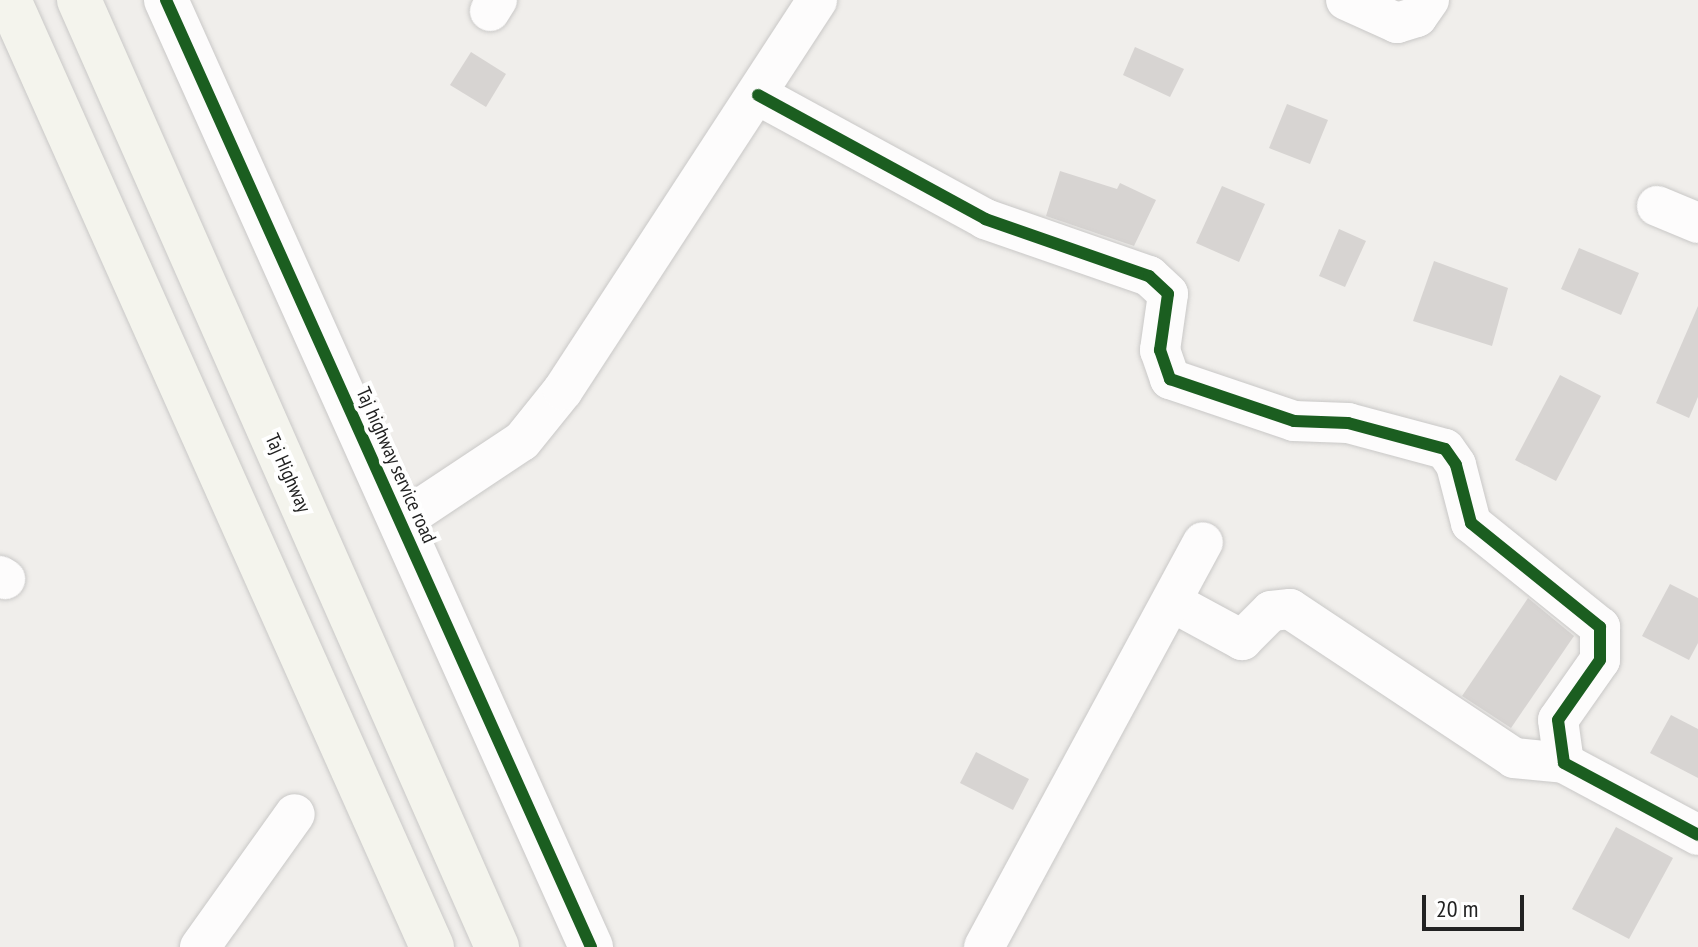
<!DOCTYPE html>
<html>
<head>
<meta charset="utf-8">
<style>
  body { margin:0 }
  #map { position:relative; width:1698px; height:947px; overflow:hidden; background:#f0eeeb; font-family:"PT Sans Narrow",sans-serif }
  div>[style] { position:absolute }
  .building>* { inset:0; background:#d7d4d2 }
  .roads { filter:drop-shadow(0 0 2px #c9c8c7) drop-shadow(0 0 2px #c9c8c7) }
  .minor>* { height:40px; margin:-20px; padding:0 20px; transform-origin:20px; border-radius:20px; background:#fdfcfc }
  .tertiary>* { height:44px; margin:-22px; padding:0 22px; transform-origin:22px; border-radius:22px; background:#fdfcfc }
  .secondary>* { height:44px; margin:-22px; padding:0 22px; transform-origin:22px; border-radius:22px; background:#f4f4ed }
  .cycleway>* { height:12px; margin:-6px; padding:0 6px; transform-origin:6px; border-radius:6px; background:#1b5e20 }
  span { translate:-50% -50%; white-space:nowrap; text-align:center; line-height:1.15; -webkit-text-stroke:8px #fff; paint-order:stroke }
  .street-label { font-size:20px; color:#222 }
  .scale { position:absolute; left:1422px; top:895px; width:102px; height:36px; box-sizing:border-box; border:4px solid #222; border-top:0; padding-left:10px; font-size:24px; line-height:28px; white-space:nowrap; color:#222; -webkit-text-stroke:6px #fff; paint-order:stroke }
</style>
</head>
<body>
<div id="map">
  <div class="building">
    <i style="clip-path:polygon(1135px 47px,1184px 69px,1170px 97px,1123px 75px)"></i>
    <i style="clip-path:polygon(471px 52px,506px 74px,486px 107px,450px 85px)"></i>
    <i style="clip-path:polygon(1287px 104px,1328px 120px,1310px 164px,1269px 148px)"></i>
    <i style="clip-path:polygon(1060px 171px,1117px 189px,1120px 183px,1156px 200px,1134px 246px,1046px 216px)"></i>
    <i style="clip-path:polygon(1222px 186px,1265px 204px,1239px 262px,1196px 243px)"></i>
    <i style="clip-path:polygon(1339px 229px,1366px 241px,1345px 287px,1319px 276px)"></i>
    <i style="clip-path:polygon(1579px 248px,1639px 273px,1621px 315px,1561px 289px)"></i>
    <i style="clip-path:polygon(1434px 261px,1508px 288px,1492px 346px,1413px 321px)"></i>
    <i style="clip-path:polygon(1698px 306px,1698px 397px,1689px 418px,1656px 403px)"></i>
    <i style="clip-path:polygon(1560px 375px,1601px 396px,1556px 481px,1515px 460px)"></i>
    <i style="clip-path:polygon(1670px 584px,1698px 598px,1698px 643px,1689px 660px,1642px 636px)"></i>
    <i style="clip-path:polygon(1528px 598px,1574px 636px,1511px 728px,1462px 696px)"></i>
    <i style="clip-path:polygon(1671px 715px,1698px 729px,1698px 778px,1650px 753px)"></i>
    <i style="clip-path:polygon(976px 752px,1029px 779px,1013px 810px,960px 783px)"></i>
    <i style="clip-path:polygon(1616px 827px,1673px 858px,1629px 939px,1572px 909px)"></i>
  </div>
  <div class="roads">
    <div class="minor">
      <i style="left:1346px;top:0;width:56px;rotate:24.3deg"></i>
      <i style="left:1397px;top:23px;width:21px;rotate:-17deg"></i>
      <i style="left:1417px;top:17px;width:21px;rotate:-55deg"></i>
      <i style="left:490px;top:11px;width:13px;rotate:-58deg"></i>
      <i style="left:758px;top:95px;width:259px;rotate:28.6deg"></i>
      <i style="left:985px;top:219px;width:174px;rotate:19.2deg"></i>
      <i style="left:1149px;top:276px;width:26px;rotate:43deg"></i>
      <i style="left:1168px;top:294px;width:57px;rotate:98.1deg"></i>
      <i style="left:1160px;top:350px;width:31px;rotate:71deg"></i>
      <i style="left:1170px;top:379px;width:131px;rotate:18.7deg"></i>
      <i style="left:1294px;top:421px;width:54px;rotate:2.1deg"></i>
      <i style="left:1348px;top:423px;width:100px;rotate:15deg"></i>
      <i style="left:1445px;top:449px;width:19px;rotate:55deg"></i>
      <i style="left:1456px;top:465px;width:60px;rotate:75.5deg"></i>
      <i style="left:1471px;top:523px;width:166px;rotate:38.9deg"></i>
      <i style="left:1600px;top:627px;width:33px;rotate:90deg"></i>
      <i style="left:1600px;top:660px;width:73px;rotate:125deg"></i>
      <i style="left:1558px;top:720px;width:43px;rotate:82.1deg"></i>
      <i style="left:1564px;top:763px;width:152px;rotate:28.2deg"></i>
      <i style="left:1657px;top:206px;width:44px;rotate:22.5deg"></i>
      <i style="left:400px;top:522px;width:146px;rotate:-33.6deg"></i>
      <i style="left:522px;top:441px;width:65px;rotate:-51.2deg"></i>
      <i style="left:563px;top:390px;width:465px;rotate:-56.9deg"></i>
      <i style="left:0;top:576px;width:6px;rotate:31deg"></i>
      <i style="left:1172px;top:602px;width:80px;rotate:28.5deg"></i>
      <i style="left:1242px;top:640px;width:41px;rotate:-45deg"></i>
      <i style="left:1271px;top:611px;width:19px;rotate:-6deg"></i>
      <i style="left:1290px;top:609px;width:269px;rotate:33.6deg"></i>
      <i style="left:1514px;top:758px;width:50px;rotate:5.7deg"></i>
      <i style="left:200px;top:947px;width:163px;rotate:-54.5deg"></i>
      <i style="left:984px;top:947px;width:460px;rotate:-61.6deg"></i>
    </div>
    <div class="tertiary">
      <i style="left:166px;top:0;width:1038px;rotate:65.83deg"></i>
    </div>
    <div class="secondary">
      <i style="left:9px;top:0;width:1037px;rotate:65.93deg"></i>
      <i style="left:79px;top:0;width:1035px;rotate:66.18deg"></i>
    </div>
  </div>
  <div class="cycleway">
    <i style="left:166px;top:0;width:1038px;rotate:65.83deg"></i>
    <i style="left:758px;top:95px;width:259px;rotate:28.6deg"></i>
    <i style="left:985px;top:219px;width:174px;rotate:19.2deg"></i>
    <i style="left:1149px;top:276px;width:26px;rotate:43deg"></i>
    <i style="left:1168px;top:294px;width:57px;rotate:98.1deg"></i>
    <i style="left:1160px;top:350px;width:31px;rotate:71deg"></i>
    <i style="left:1170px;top:379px;width:131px;rotate:18.7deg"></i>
    <i style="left:1294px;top:421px;width:54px;rotate:2.1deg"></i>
    <i style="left:1348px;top:423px;width:100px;rotate:15deg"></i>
    <i style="left:1445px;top:449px;width:19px;rotate:55deg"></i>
    <i style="left:1456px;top:465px;width:60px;rotate:75.5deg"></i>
    <i style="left:1471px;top:523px;width:166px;rotate:38.9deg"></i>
    <i style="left:1600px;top:627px;width:33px;rotate:90deg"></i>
    <i style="left:1600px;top:660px;width:73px;rotate:125deg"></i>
    <i style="left:1558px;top:720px;width:43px;rotate:82.1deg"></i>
    <i style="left:1564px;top:763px;width:152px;rotate:28.2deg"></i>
  </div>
  <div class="street-label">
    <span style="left:396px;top:465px;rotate:66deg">Taj highway service road</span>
    <span style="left:288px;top:473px;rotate:66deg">Taj Highway</span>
  </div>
  <div class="scale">20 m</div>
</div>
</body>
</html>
